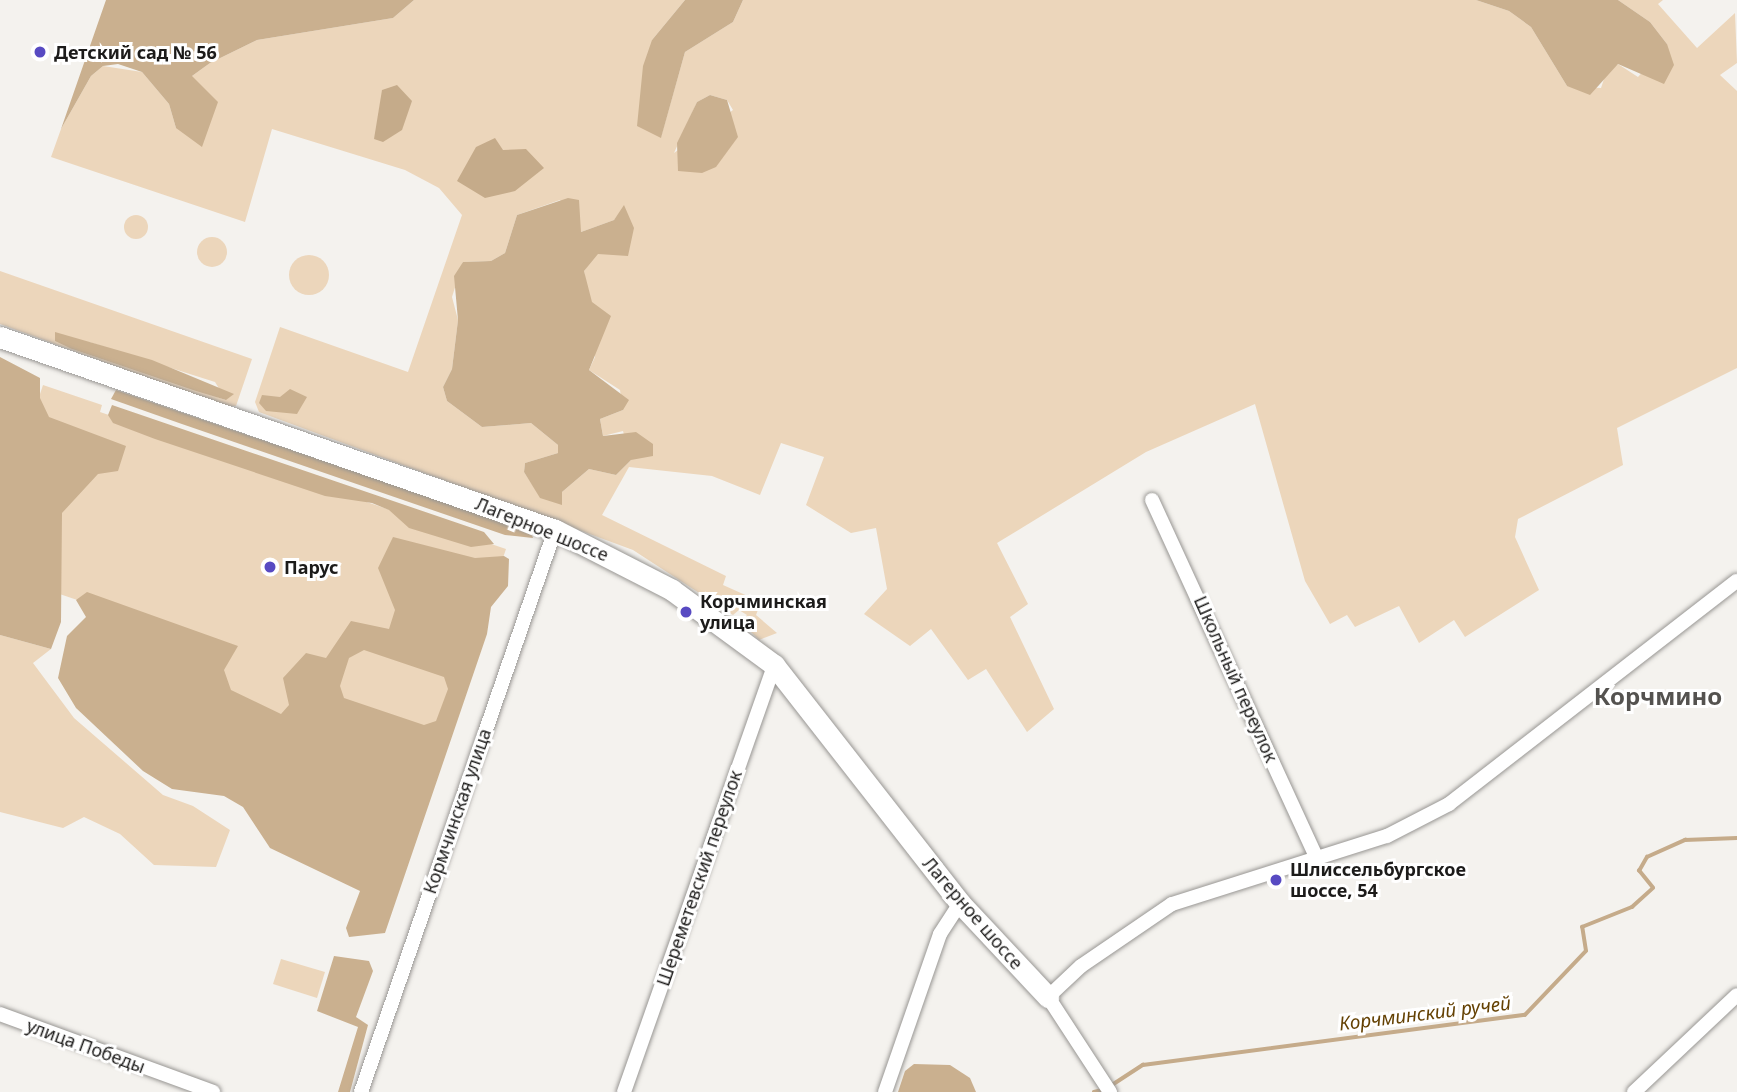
<!DOCTYPE html>
<html>
<head>
<meta charset="utf-8">
<style>
  body { margin:0 }
  #map { position:relative; width:1737px; height:1092px; overflow:hidden; background:#f4f2ee; font-family:"Noto Sans",sans-serif }
  div>[style] { position:absolute }
  .green>* { inset:0; background:#ecd6bb }
  .round { border-radius:50% }
  .forest>* { inset:0; background:#cab08f }
  .water>* { inset:0; background:#c5ab8a }
  .stream>* { height:3.5px; margin:-1.75px; padding:0 1.75px; transform-origin:1.75px; border-radius:1.75px; background:#c5ab8a }
  .roads { filter:drop-shadow(0 0 2px #989693) drop-shadow(0 0 2px #989693) }
  .street>* { height:14px; margin:-7px; padding:0 7px; transform-origin:7px; border-radius:7px; background:#fff }
  .secondary>* { height:21px; margin:-10.5px; padding:0 10.5px; transform-origin:10.5px; border-radius:10.5px; background:#fff }
  .dots>* { width:19px; height:19px; translate:-50% -50%; box-sizing:border-box; border:4px solid #fff; border-radius:50% }
  span { translate:-50% -50%; white-space:nowrap; text-align:center; line-height:1.15; -webkit-text-stroke:6px #fff; paint-order:stroke }
  .poi-label { font-size:18px; color:#1c1b1a; font-weight:700 }
  .left { translate:0 -50%; text-align:left }
  .street-label { font-size:18px; color:#1c1b1a }
  .water-label { font-size:19px; color:#644103; font-style:italic }
  .district-label { font-size:24px; color:#54524f; font-weight:700 }
</style>
</head>
<body>
<div id="map">
  <div class="green">
    <i style="clip-path:polygon(evenodd,414px 0,685px 0,652px 40px,661px 137px,685px 52px,733px 22px,743px 0,1476px 0,1509px 11px,1531px 27px,1567px 86px,1601px 88px,1606px 73px,1618px 64px,1638px 77px,1667px 44px,1650px 22px,1618px 0,1663px 0,1658px 4px,1697px 48px,1735px 13px,1737px 63px,1720px 75px,1737px 91px,1737px 368px,1617px 428px,1623px 465px,1518px 519px,1515px 537px,1539px 590px,1465px 637px,1454px 620px,1419px 643px,1399px 606px,1355px 627px,1347px 615px,1330px 624px,1305px 581px,1255px 404px,1146px 452px,997px 543px,1028px 604px,1010px 617px,1054px 709px,1027px 732px,986px 669px,968px 680px,931px 629px,910px 646px,864px 614px,887px 589px,876px 528px,851px 533px,806px 505px,824px 457px,781px 443px,760px 495px,712px 476px,629px 467px,602px 515px,726px 576px,723px 585px,761px 602px,756px 615px,777px 633px,759px 640px,741px 622px,747px 615px,739px 610px,733px 615px,633px 550px,259px 412px,255px 402px,280px 327px,408px 372px,462px 215px,439px 188px,405px 170px,272px 129px,245px 222px,51px 157px,61px 129px,91px 76px,103px 66px,142px 72px,169px 104px,176px 128px,192px 76px,210px 63px,257px 40px,393px 18px,414px 0,710px 95px,727px 100px,733px 110px,674px 153px,697px 102px,710px 95px,414px 0,560px 200px,581px 232px,614px 220px,625px 206px,584px 271px,595px 357px,589px 370px,620px 390px,623px 410px,600px 419px,603px 436px,623px 431px,631px 460px,616px 475px,589px 469px,562px 492px,541px 498px,524px 472px,525px 463px,558px 453px,558px 445px,531px 423px,482px 427px,447px 401px,443px 387px,452px 369px,458px 320px,452px 297px,463px 262px,491px 261px,505px 253px,517px 215px,560px 200px)"></i>
    <i class="round" style="left:124px;top:215px;width:24px;height:24px"></i>
    <i class="round" style="left:197px;top:237px;width:30px;height:30px"></i>
    <i class="round" style="left:289px;top:255px;width:40px;height:40px"></i>
    <i style="clip-path:polygon(evenodd,0 271px,252px 359px,236px 406px,225px 406px,0 324px,0 271px,89px 342px,215px 382px,226px 400px,72px 349px,89px 342px)"></i>
    <i style="clip-path:polygon(43px 385px,102px 405px,100px 412px,506px 549px,430px 774px,203px 697px,219px 648px,33px 585px,33px 415px)"></i>
    <i style="clip-path:polygon(0 635px,51px 649px,33px 663px,74px 718px,163px 795px,193px 806px,230px 830px,216px 867px,154px 865px,120px 834px,84px 817px,63px 828px,0 812px)"></i>
    <i style="clip-path:polygon(281px 959px,325px 972px,317px 998px,273px 984px)"></i>
  </div>
  <div class="forest">
    <i style="clip-path:polygon(106px 0,414px 0,393px 18px,257px 40px,210px 63px,192px 76px,218px 102px,202px 147px,176px 128px,169px 104px,142px 72px,118px 64px,103px 66px,91px 76px,61px 129px)"></i>
    <i style="clip-path:polygon(685px 0,743px 0,733px 22px,685px 52px,661px 138px,637px 126px,643px 66px,652px 40px)"></i>
    <i style="clip-path:polygon(1476px 0,1618px 0,1650px 22px,1667px 44px,1674px 65px,1664px 84px,1618px 64px,1590px 95px,1567px 86px,1531px 27px,1509px 11px)"></i>
    <i style="clip-path:polygon(710px 95px,727px 100px,738px 137px,716px 167px,702px 173px,678px 171px,677px 143px,697px 102px)"></i>
    <i style="clip-path:polygon(568px 198px,579px 200px,581px 232px,614px 220px,624px 205px,634px 228px,628px 256px,598px 254px,584px 271px,592px 302px,611px 316px,589px 370px,629px 400px,623px 410px,600px 419px,603px 436px,636px 432px,653px 444px,653px 456px,631px 460px,616px 475px,589px 469px,562px 492px,562px 505px,540px 498px,524px 472px,525px 463px,558px 453px,558px 445px,531px 423px,482px 427px,447px 401px,443px 387px,452px 369px,458px 320px,454px 276px,463px 262px,491px 261px,505px 253px,517px 215px)"></i>
    <i style="clip-path:polygon(55px 332px,152px 360px,234px 394px,226px 400px,196px 391px,72px 349px,55px 341px)"></i>
    <i style="clip-path:polygon(0 357px,40px 378px,40px 398px,49px 417px,126px 446px,118px 471px,98px 474px,62px 513px,61px 622px,51px 649px,0 635px)"></i>
    <i style="clip-path:polygon(290px 389px,307px 397px,297px 414px,266px 411px,259px 403px,262px 395px,280px 397px)"></i>
    <i style="clip-path:polygon(116px 390px,531px 532px,533px 538px,505px 535px,179px 423px,111px 399px)"></i>
    <i style="clip-path:polygon(112px 405px,484px 532px,494px 544px,471px 547px,409px 528px,389px 510px,372px 503px,325px 496px,155px 439px,113px 423px,108px 415px)"></i>
    <i style="clip-path:polygon(evenodd,393px 537px,475px 558px,504px 556px,509px 559px,508px 586px,491px 607px,487px 634px,385px 933px,349px 937px,346px 928px,360px 891px,270px 848px,243px 807px,224px 796px,172px 789px,143px 771px,76px 708px,58px 678px,67px 636px,86px 617px,76px 600px,87px 592px,238px 646px,224px 670px,231px 690px,281px 714px,289px 705px,283px 678px,306px 653px,326px 658px,351px 621px,389px 629px,395px 610px,378px 568px,393px 537px,364px 650px,444px 677px,448px 689px,436px 721px,424px 725px,344px 698px,340px 686px,349px 658px,364px 650px)"></i>
    <i style="clip-path:polygon(334px 956px,369px 961px,373px 971px,356px 1017px,368px 1025px,350px 1092px,338px 1092px,358px 1027px,317px 1011px)"></i>
    <i style="clip-path:polygon(914px 1064px,950px 1065px,970px 1078px,976px 1092px,898px 1092px,905px 1071px)"></i>
  </div>
  <div class="water">
    <i style="clip-path:polygon(397px 85px,412px 101px,402px 130px,383px 142px,374px 139px,382px 90px)"></i>
    <i style="clip-path:polygon(495px 138px,503px 150px,526px 149px,544px 168px,515px 191px,485px 198px,457px 181px,476px 147px)"></i>
  </div>
  <div class="stream">
    <i style="left:1112px;top:1085px;width:37px;rotate:-33deg"></i>
    <i style="left:1143px;top:1065px;width:385px;rotate:-7.5deg"></i>
    <i style="left:1525px;top:1015px;width:88px;rotate:-46.4deg"></i>
    <i style="left:1586px;top:951px;width:24px;rotate:-99deg"></i>
    <i style="left:1582px;top:927px;width:54px;rotate:-21.8deg"></i>
    <i style="left:1632px;top:907px;width:28px;rotate:-42deg"></i>
    <i style="left:1653px;top:888px;width:22px;rotate:-129deg"></i>
    <i style="left:1639px;top:871px;width:16px;rotate:-60deg"></i>
    <i style="left:1647px;top:857px;width:42px;rotate:-24.1deg"></i>
    <i style="left:1685px;top:840px;width:52px;rotate:-2.2deg"></i>
    <i style="left:1094px;top:1092px;width:8px;rotate:-14deg"></i>
  </div>
  <div class="roads">
    <div class="street">
      <i style="left:1152px;top:500px;width:395px;rotate:65.3deg"></i>
      <i style="left:0;top:1014px;width:227px;rotate:20.1deg"></i>
      <i style="left:361px;top:1092px;width:595px;rotate:-70.96deg"></i>
      <i style="left:624px;top:1092px;width:453px;rotate:-70.6deg"></i>
      <i style="left:885px;top:1092px;width:167px;rotate:-70.8deg"></i>
      <i style="left:940px;top:934px;width:37px;rotate:-57deg"></i>
      <i style="left:1110px;top:1092px;width:113px;rotate:-123.1deg"></i>
      <i style="left:1048px;top:997px;width:45px;rotate:-43.2deg"></i>
      <i style="left:1081px;top:966px;width:110px;rotate:-34.3deg"></i>
      <i style="left:1172px;top:904px;width:225px;rotate:-17.6deg"></i>
      <i style="left:1387px;top:836px;width:70px;rotate:-27.3deg"></i>
      <i style="left:1449px;top:804px;width:364px;rotate:-37.8deg"></i>
      <i style="left:1634px;top:1092px;width:141px;rotate:-43.3deg"></i>
    </div>
    <div class="secondary">
      <i style="left:0;top:337px;width:588px;rotate:19.18deg"></i>
      <i style="left:555px;top:530px;width:131px;rotate:27.1deg"></i>
      <i style="left:672px;top:590px;width:127px;rotate:36.3deg"></i>
      <i style="left:774px;top:665px;width:302px;rotate:52deg"></i>
      <i style="left:960px;top:903px;width:129px;rotate:46.9deg"></i>
    </div>
  </div>
  <div class="dots">
    <i style="left:40px;top:52px;background:#584ac2"></i>
    <i style="left:270px;top:567px;background:#584ac2"></i>
    <i style="left:686px;top:612px;background:#584ac2"></i>
    <i style="left:1276px;top:880px;background:#584ac2"></i>
  </div>
  <div class="poi-label">
    <span class="left" style="left:54px;top:52px">Детский сад № 56</span>
    <span class="left" style="left:284px;top:567px">Парус</span>
    <span class="left" style="left:700px;top:612px">Корчминская<br>улица</span>
    <span class="left" style="left:1290px;top:880px">Шлиссельбургское<br>шоссе, 54</span>
  </div>
  <div class="street-label">
    <span style="left:542px;top:529px;rotate:22deg">Лагерное шоссе</span>
    <span style="left:1236px;top:679px;rotate:66deg">Школьный переулок</span>
    <span style="left:457px;top:811px;rotate:-71deg">Кормчинская улица</span>
    <span style="left:699px;top:878px;rotate:-71deg">Шереметевский переулок</span>
    <span style="left:973px;top:913px;rotate:49deg">Лагерное шоссе</span>
    <span style="left:86px;top:1046px;rotate:20deg">улица Победы</span>
  </div>
  <div class="water-label">
    <span style="left:1425px;top:1014px;rotate:-7deg">Корчминский ручей</span>
  </div>
  <div class="district-label">
    <span style="left:1658px;top:696px">Корчмино</span>
  </div>
</div>
</body>
</html>
